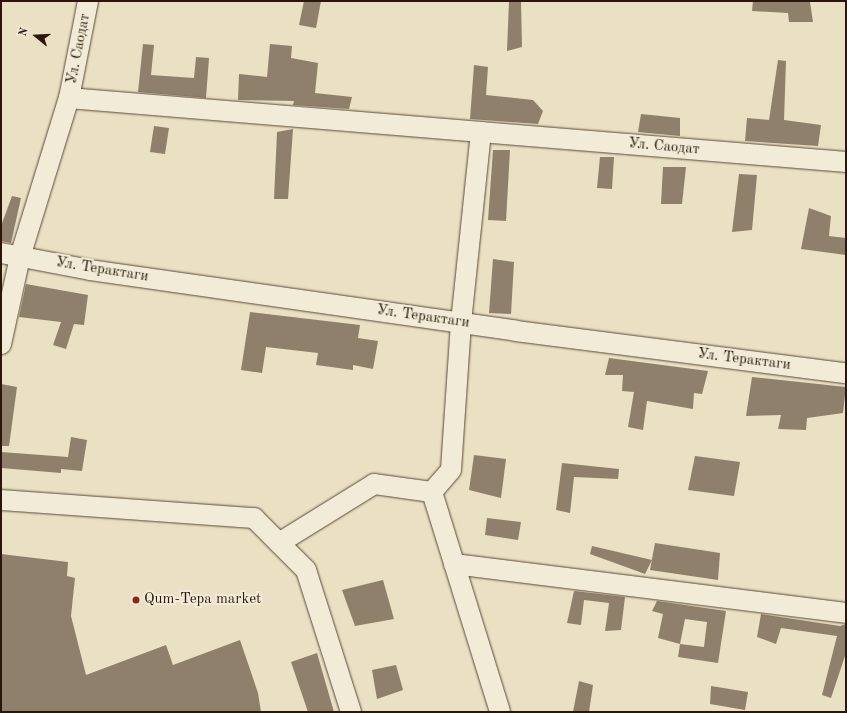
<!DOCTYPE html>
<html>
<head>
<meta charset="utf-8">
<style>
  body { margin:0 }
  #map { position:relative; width:847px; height:713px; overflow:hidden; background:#eae0c3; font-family:"Old Standard TT",serif }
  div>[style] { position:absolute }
  .building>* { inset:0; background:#8e806a }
  .roads { filter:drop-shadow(0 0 1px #5a4938) drop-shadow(0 0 1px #5a4938) }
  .minor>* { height:20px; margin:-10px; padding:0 10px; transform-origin:10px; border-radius:10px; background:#f1ebd8 }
  .dots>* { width:11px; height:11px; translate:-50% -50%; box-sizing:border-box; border:2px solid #f1ebd8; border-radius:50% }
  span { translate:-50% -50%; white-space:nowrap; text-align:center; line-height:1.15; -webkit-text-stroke:4px #f1ebd8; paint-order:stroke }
  .street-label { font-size:15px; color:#2a1709 }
  .poi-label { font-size:15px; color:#2a1709 }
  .left { translate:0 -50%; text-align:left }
  .frame { position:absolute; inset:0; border:2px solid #2a1709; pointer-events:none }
  .north { position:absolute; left:16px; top:16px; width:40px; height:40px; -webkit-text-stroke:3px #f1ebd8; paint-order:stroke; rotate:288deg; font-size:11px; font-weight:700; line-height:16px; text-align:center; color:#2a1709 }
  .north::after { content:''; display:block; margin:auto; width:14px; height:18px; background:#2a1709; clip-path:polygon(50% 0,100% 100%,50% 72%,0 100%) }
</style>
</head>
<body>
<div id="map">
  <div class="building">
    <i style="clip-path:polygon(304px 1px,321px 1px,316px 28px,299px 25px)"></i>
    <i style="clip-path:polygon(509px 1px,521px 1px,522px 47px,507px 51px)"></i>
    <i style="clip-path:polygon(753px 1px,810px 2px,813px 22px,789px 22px,788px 13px,752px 11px)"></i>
    <i style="clip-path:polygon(143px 44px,154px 45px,151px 75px,194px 78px,196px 57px,209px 58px,206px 98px,138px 92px)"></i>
    <i style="clip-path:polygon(270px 44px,292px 46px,291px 58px,318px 63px,315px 93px,352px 97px,349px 109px,293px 105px,294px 101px,238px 100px,239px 74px,267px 77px)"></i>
    <i style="clip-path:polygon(778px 60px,786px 61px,784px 120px,821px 125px,818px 146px,745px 141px,747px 118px,769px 120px)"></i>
    <i style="clip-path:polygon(474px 65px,488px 67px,486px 95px,533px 100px,543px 111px,538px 124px,470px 119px)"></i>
    <i style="clip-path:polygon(641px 114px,680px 118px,680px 136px,638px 132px)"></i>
    <i style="clip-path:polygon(154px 126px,169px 128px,165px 154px,150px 152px)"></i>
    <i style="clip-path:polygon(293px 129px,288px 199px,274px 199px,277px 132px)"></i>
    <i style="clip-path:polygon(493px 150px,510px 150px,506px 221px,488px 220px)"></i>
    <i style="clip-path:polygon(600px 157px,614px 157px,612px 189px,597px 188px)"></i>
    <i style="clip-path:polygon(663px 167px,686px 167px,682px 204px,661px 204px)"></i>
    <i style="clip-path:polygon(739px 174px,757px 175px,752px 230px,732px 232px)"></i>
    <i style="clip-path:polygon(12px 196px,21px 198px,11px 243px,1px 241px,1px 226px)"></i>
    <i style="clip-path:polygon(809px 208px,831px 216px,829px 236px,846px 238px,846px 255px,801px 249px)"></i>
    <i style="clip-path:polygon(493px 259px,514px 262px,511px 314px,489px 313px)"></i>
    <i style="clip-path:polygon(26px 284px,88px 295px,84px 325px,74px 324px,66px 349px,53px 345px,61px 322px,19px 317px)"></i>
    <i style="clip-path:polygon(250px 312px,360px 325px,358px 338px,378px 341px,373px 369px,353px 365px,353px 370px,316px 365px,318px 353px,266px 347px,262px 373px,241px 370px)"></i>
    <i style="clip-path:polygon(609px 358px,708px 371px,702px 394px,694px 393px,693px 409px,647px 401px,643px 430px,628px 427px,634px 392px,622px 391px,623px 375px,605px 375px)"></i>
    <i style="clip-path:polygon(752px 377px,846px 387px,843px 413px,807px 418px,806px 430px,778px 429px,781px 415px,746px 416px)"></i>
    <i style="clip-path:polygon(1px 384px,17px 387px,9px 446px,1px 446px)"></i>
    <i style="clip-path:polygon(71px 437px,87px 440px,82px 471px,61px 469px,61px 473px,1px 468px,1px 452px,68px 457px)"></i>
    <i style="clip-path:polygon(474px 455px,506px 459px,501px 498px,469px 490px)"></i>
    <i style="clip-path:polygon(695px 456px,740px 462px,734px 496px,688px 490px)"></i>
    <i style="clip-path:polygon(562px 463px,619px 469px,618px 479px,574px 477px,570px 513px,556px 510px)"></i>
    <i style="clip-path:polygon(487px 518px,521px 522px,518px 540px,485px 535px)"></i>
    <i style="clip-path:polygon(655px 543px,720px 553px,718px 580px,650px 570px)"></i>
    <i style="clip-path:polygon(592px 546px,652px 560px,645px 574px,590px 554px)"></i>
    <i style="clip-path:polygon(1px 554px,68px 562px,67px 576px,75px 578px,71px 616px,86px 675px,166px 645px,173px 665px,240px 640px,258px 693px,261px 712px,1px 712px)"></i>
    <i style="clip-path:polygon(383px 580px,394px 619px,355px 626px,342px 590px)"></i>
    <i style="clip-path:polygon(574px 591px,625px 597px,621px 630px,605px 631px,609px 603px,584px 600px,581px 625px,567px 623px)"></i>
    <i style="clip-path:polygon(evenodd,657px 601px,726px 611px,718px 663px,678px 657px,680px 644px,658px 638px,663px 614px,652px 611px,657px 601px,685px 619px,707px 622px,704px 647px,680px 644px,685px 619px)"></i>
    <i style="clip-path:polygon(761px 614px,840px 626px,846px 624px,846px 653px,831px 698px,822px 695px,837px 636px,781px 628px,776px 644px,757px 637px)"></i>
    <i style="clip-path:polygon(317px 653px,334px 712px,308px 712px,291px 662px)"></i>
    <i style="clip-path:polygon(396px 665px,403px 690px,377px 699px,372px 670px)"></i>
    <i style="clip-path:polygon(579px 681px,593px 685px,589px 712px,573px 712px)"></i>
    <i style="clip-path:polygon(711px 686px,748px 692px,745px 710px,710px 704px)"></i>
  </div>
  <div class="roads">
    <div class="minor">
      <i style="left:69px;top:98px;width:99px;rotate:-78.9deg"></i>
      <i style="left:481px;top:132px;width:366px;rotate:4.7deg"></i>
      <i style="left:1px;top:253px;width:91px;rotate:10.8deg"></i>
      <i style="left:90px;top:270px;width:430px;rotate:8.1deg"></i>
      <i style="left:516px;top:331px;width:333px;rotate:7.3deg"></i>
      <i style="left:1px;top:344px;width:89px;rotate:-77.7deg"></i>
      <i style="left:20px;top:257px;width:166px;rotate:-72.9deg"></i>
      <i style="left:69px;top:98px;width:413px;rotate:4.7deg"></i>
      <i style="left:481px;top:132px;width:192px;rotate:96deg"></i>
      <i style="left:461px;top:323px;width:147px;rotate:93.9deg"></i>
      <i style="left:451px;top:470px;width:29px;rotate:131deg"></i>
      <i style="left:1px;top:500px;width:254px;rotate:4.1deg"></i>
      <i style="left:254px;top:518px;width:74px;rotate:45deg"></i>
      <i style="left:306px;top:570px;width:149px;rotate:72.4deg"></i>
      <i style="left:279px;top:543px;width:112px;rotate:-31.8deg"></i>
      <i style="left:374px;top:484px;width:59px;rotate:7.9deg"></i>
      <i style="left:432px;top:492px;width:230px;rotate:72.8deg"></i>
      <i style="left:454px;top:564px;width:395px;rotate:7.1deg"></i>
    </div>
  </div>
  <div class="dots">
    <i style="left:136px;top:600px;background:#8f2418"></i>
  </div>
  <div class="street-label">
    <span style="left:79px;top:49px;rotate:-79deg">Ул. Саодат</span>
    <span style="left:664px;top:147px;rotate:5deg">Ул. Саодат</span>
    <span style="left:102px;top:270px;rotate:9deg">Ул. Терактаги</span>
    <span style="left:423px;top:317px;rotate:8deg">Ул. Терактаги</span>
    <span style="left:744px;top:360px;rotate:7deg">Ул. Терактаги</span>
  </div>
  <div class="poi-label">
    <span class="left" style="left:144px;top:600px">Qum-Tepa market</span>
  </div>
  <div class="frame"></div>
  <div class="north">N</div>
</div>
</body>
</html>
